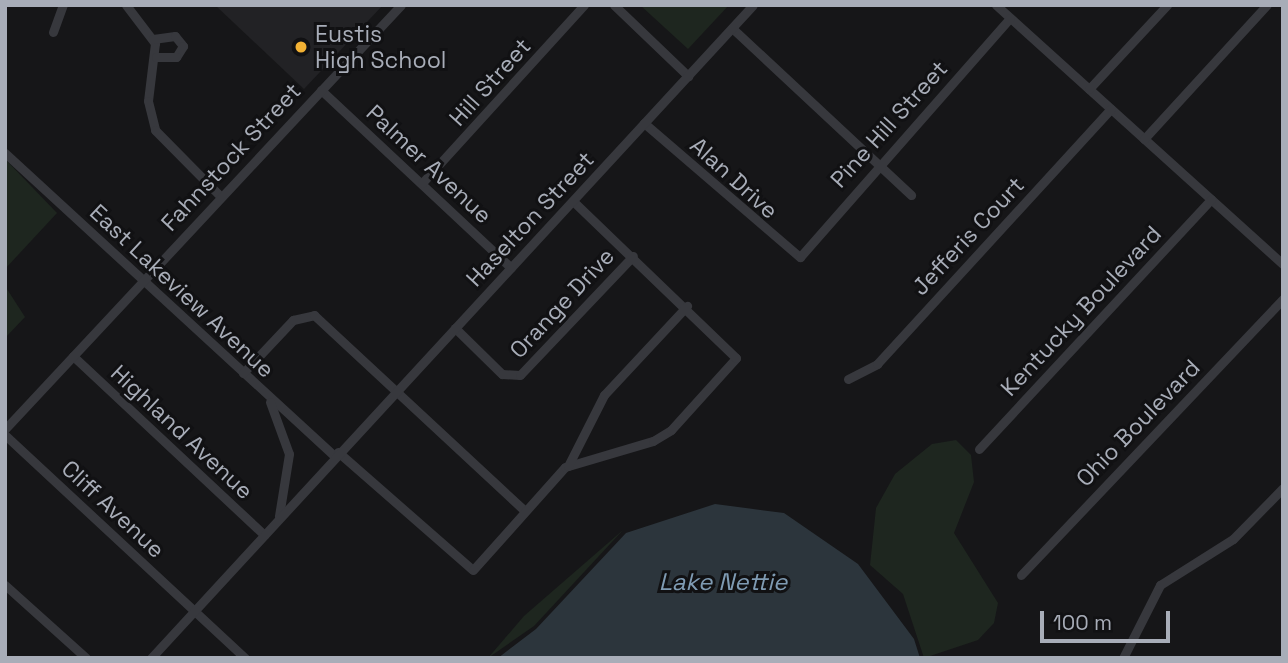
<!DOCTYPE html>
<html>
<head>
<meta charset="utf-8">
<style>
  body { margin:0 }
  #map { position:relative; width:1288px; height:663px; overflow:hidden; background:#161618; font-family:"Space Grotesk",sans-serif }
  div>[style] { position:absolute }
  .built>* { inset:0; background:#222225 }
  .green>* { inset:0; background:#1e261f }
  .water>* { inset:0; background:#2c353c }
  .minor>* { height:9px; margin:-4.5px; padding:0 4.5px; transform-origin:4.5px; border-radius:4.5px; background:#37383d }
  .dots>* { width:19px; height:19px; translate:-50% -50%; box-sizing:border-box; border:4px solid #111113; border-radius:50% }
  span { translate:-50% -50%; white-space:nowrap; text-align:center; line-height:1.15; -webkit-text-stroke:6px #111113; paint-order:stroke }
  .poi-label { font-size:23px; color:#a8adb8 }
  .left { translate:0 -50%; text-align:left }
  .street-label { font-size:23px; color:#a8adb8 }
  .water-label { font-size:24px; color:#7f9bb3; font-style:italic }
  .frame { position:absolute; inset:0; border:7px solid #a8adb8; pointer-events:none }
  .scale { position:absolute; left:1040px; top:611px; width:130px; height:32px; box-sizing:border-box; border:4px solid #a8adb8; border-top:0; padding-left:9px; font-size:21px; line-height:24px; white-space:nowrap; color:#a8adb8; -webkit-text-stroke:5px #111113; paint-order:stroke }
</style>
</head>
<body>
<div id="map">
  <div class="built">
    <i style="clip-path:polygon(215px 5px,383px 5px,304px 89px)"></i>
  </div>
  <div class="green">
    <i style="clip-path:polygon(640px 5px,729px 5px,688px 49px)"></i>
    <i style="clip-path:polygon(5px 159px,57px 213px,5px 269px)"></i>
    <i style="clip-path:polygon(5px 286px,25px 317px,5px 338px)"></i>
    <i style="clip-path:polygon(956px 440px,971px 455px,974px 482px,954px 533px,998px 603px,994px 623px,978px 640px,924px 658px,903px 594px,870px 565px,876px 508px,895px 474px,932px 444px)"></i>
    <i style="clip-path:polygon(623px 530px,534px 626px,488px 658px,524px 616px)"></i>
  </div>
  <div class="water">
    <i style="clip-path:polygon(715px 504px,784px 513px,858px 564px,914px 639px,920px 658px,498px 658px,536px 629px,626px 533px)"></i>
  </div>
  <div class="minor">
    <i style="left:126px;top:5px;width:48px;rotate:52.7deg"></i>
    <i style="left:155px;top:43px;width:58px;rotate:96.9deg"></i>
    <i style="left:148px;top:101px;width:30px;rotate:76deg"></i>
    <i style="left:155px;top:130px;width:94px;rotate:45.4deg"></i>
    <i style="left:614px;top:5px;width:103px;rotate:43.8deg"></i>
    <i style="left:996px;top:5px;width:387px;rotate:42.1deg"></i>
    <i style="left:732px;top:28px;width:245px;rotate:43deg"></i>
    <i style="left:53px;top:32px;width:29px;rotate:-70deg"></i>
    <i style="left:153px;top:39px;width:22px;rotate:-8deg"></i>
    <i style="left:175px;top:36px;width:13px;rotate:51deg"></i>
    <i style="left:183px;top:46px;width:13px;rotate:122deg"></i>
    <i style="left:176px;top:57px;width:20px;rotate:180deg"></i>
    <i style="left:1089px;top:89px;width:115px;rotate:-47.1deg"></i>
    <i style="left:321px;top:90px;width:260px;rotate:43.1deg"></i>
    <i style="left:644px;top:123px;width:206px;rotate:40.7deg"></i>
    <i style="left:800px;top:257px;width:318px;rotate:-48.7deg"></i>
    <i style="left:1144px;top:139px;width:182px;rotate:-47.5deg"></i>
    <i style="left:5px;top:153px;width:447px;rotate:42.6deg"></i>
    <i style="left:422px;top:183px;width:241px;rotate:-47.7deg"></i>
    <i style="left:455px;top:328px;width:66px;rotate:44.4deg"></i>
    <i style="left:502px;top:374px;width:18px;rotate:3deg"></i>
    <i style="left:520px;top:375px;width:164px;rotate:-46.5deg"></i>
    <i style="left:73px;top:356px;width:262px;rotate:43.1deg"></i>
    <i style="left:243px;top:373px;width:73px;rotate:-46.7deg"></i>
    <i style="left:293px;top:320px;width:22px;rotate:-13deg"></i>
    <i style="left:314px;top:315px;width:287px;rotate:42.9deg"></i>
    <i style="left:848px;top:379px;width:33px;rotate:-27deg"></i>
    <i style="left:877px;top:364px;width:346px;rotate:-47.5deg"></i>
    <i style="left:270px;top:402px;width:55px;rotate:69.9deg"></i>
    <i style="left:289px;top:454px;width:63px;rotate:99.2deg"></i>
    <i style="left:5px;top:429px;width:580px;rotate:-46.96deg"></i>
    <i style="left:5px;top:435px;width:328px;rotate:42.9deg"></i>
    <i style="left:979px;top:449px;width:341px;rotate:-47.1deg"></i>
    <i style="left:338px;top:452px;width:179px;rotate:41.2deg"></i>
    <i style="left:473px;top:570px;width:138px;rotate:-48.2deg"></i>
    <i style="left:565px;top:467px;width:92px;rotate:-16.5deg"></i>
    <i style="left:653px;top:441px;width:21px;rotate:-31deg"></i>
    <i style="left:671px;top:430px;width:97px;rotate:-47.9deg"></i>
    <i style="left:736px;top:358px;width:226px;rotate:-136.1deg"></i>
    <i style="left:568px;top:466px;width:80px;rotate:-63.1deg"></i>
    <i style="left:604px;top:395px;width:122px;rotate:-47deg"></i>
    <i style="left:1021px;top:575px;width:381px;rotate:-46.5deg"></i>
    <i style="left:5px;top:585px;width:109px;rotate:42deg"></i>
    <i style="left:151px;top:658px;width:888px;rotate:-47.33deg"></i>
    <i style="left:1123px;top:658px;width:82px;rotate:-63.1deg"></i>
    <i style="left:1160px;top:585px;width:86px;rotate:-32.2deg"></i>
    <i style="left:1233px;top:539px;width:71px;rotate:-45.6deg"></i>
  </div>
  <div class="dots">
    <i style="left:301px;top:47px;background:#f2b134"></i>
  </div>
  <div class="poi-label">
    <span class="left" style="left:315px;top:47px">Eustis<br>High School</span>
  </div>
  <div class="street-label">
    <span style="left:490px;top:82px;rotate:-48deg">Hill Street</span>
    <span style="left:889px;top:124px;rotate:-48deg">Pine Hill Street</span>
    <span style="left:231px;top:157px;rotate:-47deg">Fahnstock Street</span>
    <span style="left:429px;top:164px;rotate:43deg">Palmer Avenue</span>
    <span style="left:734px;top:178px;rotate:42deg">Alan Drive</span>
    <span style="left:530px;top:219px;rotate:-47deg">Haselton Street</span>
    <span style="left:968px;top:236px;rotate:-47deg">Jefferis Court</span>
    <span style="left:182px;top:291px;rotate:43deg">East Lakeview Avenue</span>
    <span style="left:562px;top:303px;rotate:-47deg">Orange Drive</span>
    <span style="left:1081px;top:311px;rotate:-47deg">Kentucky Boulevard</span>
    <span style="left:1138px;top:423px;rotate:-46deg">Ohio Boulevard</span>
    <span style="left:182px;top:432px;rotate:43deg">Highland Avenue</span>
    <span style="left:113px;top:509px;rotate:43deg">Cliff Avenue</span>
  </div>
  <div class="water-label">
    <span style="left:723px;top:582px">Lake Nettie</span>
  </div>
  <div class="frame"></div>
  <div class="scale">100 m</div>
</div>
</body>
</html>
